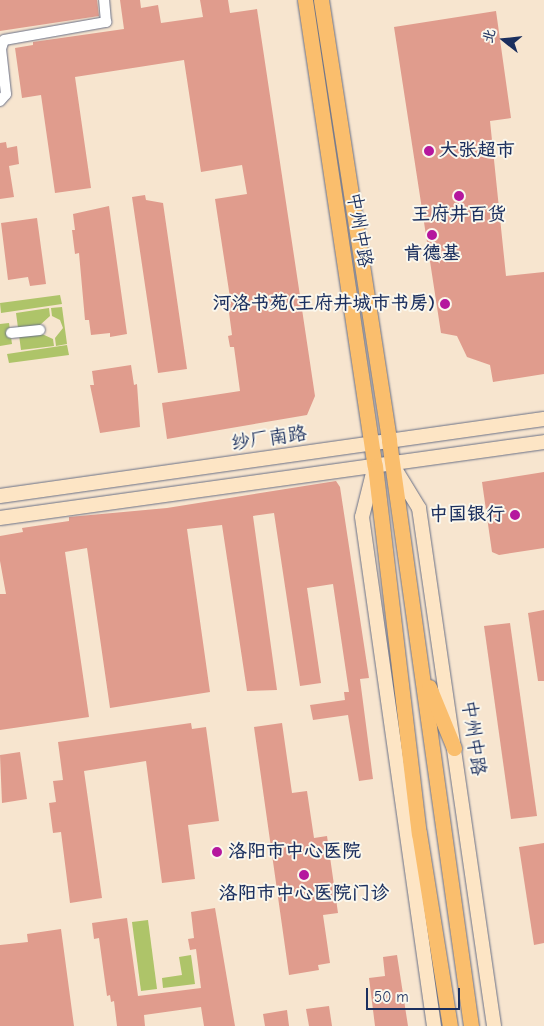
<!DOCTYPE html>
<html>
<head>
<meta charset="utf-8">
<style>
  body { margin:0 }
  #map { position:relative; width:544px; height:1026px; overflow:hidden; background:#f7e5cf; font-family:"Comic Neue","LXGW WenKai TC",sans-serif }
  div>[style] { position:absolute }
  .green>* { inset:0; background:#aec469 }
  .building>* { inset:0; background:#e09c8d }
  .roads { filter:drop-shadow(0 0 1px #686f86) drop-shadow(0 0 1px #686f86) }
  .street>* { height:10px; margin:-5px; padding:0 5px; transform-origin:5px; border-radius:5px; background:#fff }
  .secondary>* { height:14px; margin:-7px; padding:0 7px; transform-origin:7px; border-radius:7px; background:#fde5c5 }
  .primary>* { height:15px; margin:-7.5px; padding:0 7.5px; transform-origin:7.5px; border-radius:7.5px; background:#fabe6d }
  .dots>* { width:14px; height:14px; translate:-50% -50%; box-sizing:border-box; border:2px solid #fbf7ec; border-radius:50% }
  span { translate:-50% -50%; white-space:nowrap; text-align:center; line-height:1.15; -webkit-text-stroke:4px #fbf7ec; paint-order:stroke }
  .poi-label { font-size:19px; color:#1b2f5e; font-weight:700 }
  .left { translate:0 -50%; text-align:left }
  .right { translate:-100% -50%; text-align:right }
  .street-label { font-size:19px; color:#1b2f5e }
  .north { position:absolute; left:479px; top:15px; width:50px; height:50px; -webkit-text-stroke:4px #fbf7ec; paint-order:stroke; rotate:286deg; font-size:14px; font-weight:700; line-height:20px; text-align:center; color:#1b2f5e }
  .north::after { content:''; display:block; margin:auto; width:18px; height:22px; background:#1b2f5e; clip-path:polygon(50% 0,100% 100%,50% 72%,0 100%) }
  .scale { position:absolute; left:366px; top:988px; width:94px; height:22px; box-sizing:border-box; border:2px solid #1b2f5e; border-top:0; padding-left:6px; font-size:15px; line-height:18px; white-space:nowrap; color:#1b2f5e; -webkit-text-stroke:4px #fbf7ec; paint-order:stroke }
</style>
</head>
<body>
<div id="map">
  <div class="green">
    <i style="clip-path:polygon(60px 295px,62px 304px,1px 313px,0 303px)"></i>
    <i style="clip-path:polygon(62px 307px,67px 344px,56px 346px,55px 338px,63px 328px,60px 320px,52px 316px,51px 308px)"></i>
    <i style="clip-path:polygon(49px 308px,50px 316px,40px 325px,42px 334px,53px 339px,54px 346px,21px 350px,16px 313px)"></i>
    <i style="clip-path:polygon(9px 323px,12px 344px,0 346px,0 324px)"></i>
    <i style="clip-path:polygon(67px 345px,69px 355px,9px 363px,7px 354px)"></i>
    <i style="clip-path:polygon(148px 920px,157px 989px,141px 991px,132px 922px)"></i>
    <i style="clip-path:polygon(191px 955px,195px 984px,163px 988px,162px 978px,182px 975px,179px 957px)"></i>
  </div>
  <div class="building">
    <i style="clip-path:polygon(0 0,97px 0,99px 16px,0 31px)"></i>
    <i style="clip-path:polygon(120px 0,140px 0,141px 8px,158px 5px,161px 23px,203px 17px,200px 0,228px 0,230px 13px,257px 9px,315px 396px,307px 415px,167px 439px,162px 403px,240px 391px,234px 347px,230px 347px,228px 336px,232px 335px,228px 305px,231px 304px,215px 199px,247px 194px,242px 165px,201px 172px,184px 60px,75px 77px,91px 188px,55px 193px,41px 95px,22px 98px,15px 48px,33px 45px,33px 42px,124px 29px)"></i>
    <i style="clip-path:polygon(496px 11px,511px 118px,490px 121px,506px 276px,544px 272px,544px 374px,493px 382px,490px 365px,467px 357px,457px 336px,441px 333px,394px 27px)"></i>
    <i style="clip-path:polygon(6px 142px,7px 148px,17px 146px,19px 164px,9px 166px,14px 197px,0 199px,0 143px)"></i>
    <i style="clip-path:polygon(145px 195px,146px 200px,163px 203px,187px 369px,158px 373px,132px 197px)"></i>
    <i style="clip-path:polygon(109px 206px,127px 334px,110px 337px,110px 333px,91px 335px,89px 320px,85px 320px,79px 253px,75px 254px,72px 230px,75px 230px,73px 214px)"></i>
    <i style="clip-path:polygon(37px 218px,46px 284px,30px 286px,28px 277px,8px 280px,1px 223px)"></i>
    <i style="clip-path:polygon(131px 365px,134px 385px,137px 384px,140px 427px,100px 433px,90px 385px,94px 385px,92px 371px)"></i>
    <i style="clip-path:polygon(544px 472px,544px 548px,499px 555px,492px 552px,482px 482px)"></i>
    <i style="clip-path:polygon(336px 481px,340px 487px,369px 678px,360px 679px,373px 779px,359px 781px,348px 715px,313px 720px,310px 705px,345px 700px,344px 692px,349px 692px,333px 584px,307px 588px,321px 683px,300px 686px,274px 513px,253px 516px,277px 690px,247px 691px,222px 525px,187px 529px,210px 692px,110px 708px,87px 548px,65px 552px,89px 717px,0 730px,0 594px,6px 594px,0 561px,0 536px,23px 532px,22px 528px,69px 521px,69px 517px,167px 508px)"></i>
    <i style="clip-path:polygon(544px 610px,544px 681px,538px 681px,528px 613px)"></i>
    <i style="clip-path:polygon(510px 623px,537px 816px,511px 819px,484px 626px)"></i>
    <i style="clip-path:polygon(191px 723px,192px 729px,206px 727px,219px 821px,188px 825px,195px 879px,162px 883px,146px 761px,84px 771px,102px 898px,70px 903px,61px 832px,53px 833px,49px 803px,56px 802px,53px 781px,63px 780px,58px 742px)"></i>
    <i style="clip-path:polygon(282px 723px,292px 793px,307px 791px,314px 838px,327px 836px,338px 913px,323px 915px,330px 963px,318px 965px,319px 970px,289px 975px,254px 727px)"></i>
    <i style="clip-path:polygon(20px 752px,27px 799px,2px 803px,0 755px)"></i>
    <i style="clip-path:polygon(544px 843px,544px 943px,534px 945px,519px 847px)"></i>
    <i style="clip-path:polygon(215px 908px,235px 1026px,204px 1026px,201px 1007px,144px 1015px,145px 1026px,117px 1026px,114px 1001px,111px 1002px,110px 995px,107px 996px,99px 938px,94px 939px,92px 923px,127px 918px,138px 996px,201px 988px,196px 949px,190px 950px,188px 939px,194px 938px,191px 912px)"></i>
    <i style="clip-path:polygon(61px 929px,74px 1026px,0 1026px,0 945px,28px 942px,27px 934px)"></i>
    <i style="clip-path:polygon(397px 955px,408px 1026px,375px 1026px,369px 978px,385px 976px,383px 957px)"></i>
    <i style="clip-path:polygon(329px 1006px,332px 1026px,309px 1026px,306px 1009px)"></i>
    <i style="clip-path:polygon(287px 1010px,289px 1026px,265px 1026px,263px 1014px)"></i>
  </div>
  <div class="roads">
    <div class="street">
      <i style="left:0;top:101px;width:9px;rotate:-49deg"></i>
      <i style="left:6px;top:94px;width:45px;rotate:-96.3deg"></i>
      <i style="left:1px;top:49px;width:9px;rotate:-72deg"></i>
      <i style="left:4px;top:40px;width:104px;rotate:-10deg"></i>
      <i style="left:106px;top:22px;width:22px;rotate:-95deg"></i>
      <i style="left:11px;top:333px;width:29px;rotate:-6deg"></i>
    </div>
    <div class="secondary">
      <i style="left:392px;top:464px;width:52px;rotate:58.5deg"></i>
      <i style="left:419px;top:508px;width:523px;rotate:81.76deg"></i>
      <i style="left:374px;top:469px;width:49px;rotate:104deg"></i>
      <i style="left:362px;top:517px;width:514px;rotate:81.95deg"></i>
      <i style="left:0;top:496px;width:549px;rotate:-8.06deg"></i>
      <i style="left:0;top:518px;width:549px;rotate:-7.95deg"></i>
    </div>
    <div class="primary">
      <i style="left:305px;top:0;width:471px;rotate:81.5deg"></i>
      <i style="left:375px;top:466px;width:370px;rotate:83.2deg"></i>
      <i style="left:419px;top:833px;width:195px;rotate:80.9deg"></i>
      <i style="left:321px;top:0;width:446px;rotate:81.2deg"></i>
      <i style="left:389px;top:441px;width:591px;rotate:82.02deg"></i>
      <i style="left:429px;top:687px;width:66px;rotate:67.7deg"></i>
    </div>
  </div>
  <div class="dots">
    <i style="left:429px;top:151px;background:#b5179e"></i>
    <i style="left:459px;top:196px;background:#b5179e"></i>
    <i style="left:432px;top:235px;background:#b5179e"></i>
    <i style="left:445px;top:304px;background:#b5179e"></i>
    <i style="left:515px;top:515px;background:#b5179e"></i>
    <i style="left:217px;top:852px;background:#b5179e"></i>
    <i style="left:304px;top:875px;background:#b5179e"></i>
  </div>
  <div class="poi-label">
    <span class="left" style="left:439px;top:151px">大张超市</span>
    <span style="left:459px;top:215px">王府井百货</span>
    <span style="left:432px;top:254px">肯德基</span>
    <span class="right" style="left:435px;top:304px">河洛书苑(王府井城市书房)</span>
    <span class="right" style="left:505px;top:515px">中国银行</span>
    <span class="left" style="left:228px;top:852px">洛阳市中心医院</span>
    <span style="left:304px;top:894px">洛阳市中心医院门诊</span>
  </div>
  <div class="street-label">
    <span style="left:359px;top:230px;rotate:81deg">中州中路</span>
    <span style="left:269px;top:439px;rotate:-8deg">纱厂南路</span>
    <span style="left:473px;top:738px;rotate:82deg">中州中路</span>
  </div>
  <div class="north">北</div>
  <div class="scale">50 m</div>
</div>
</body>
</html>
